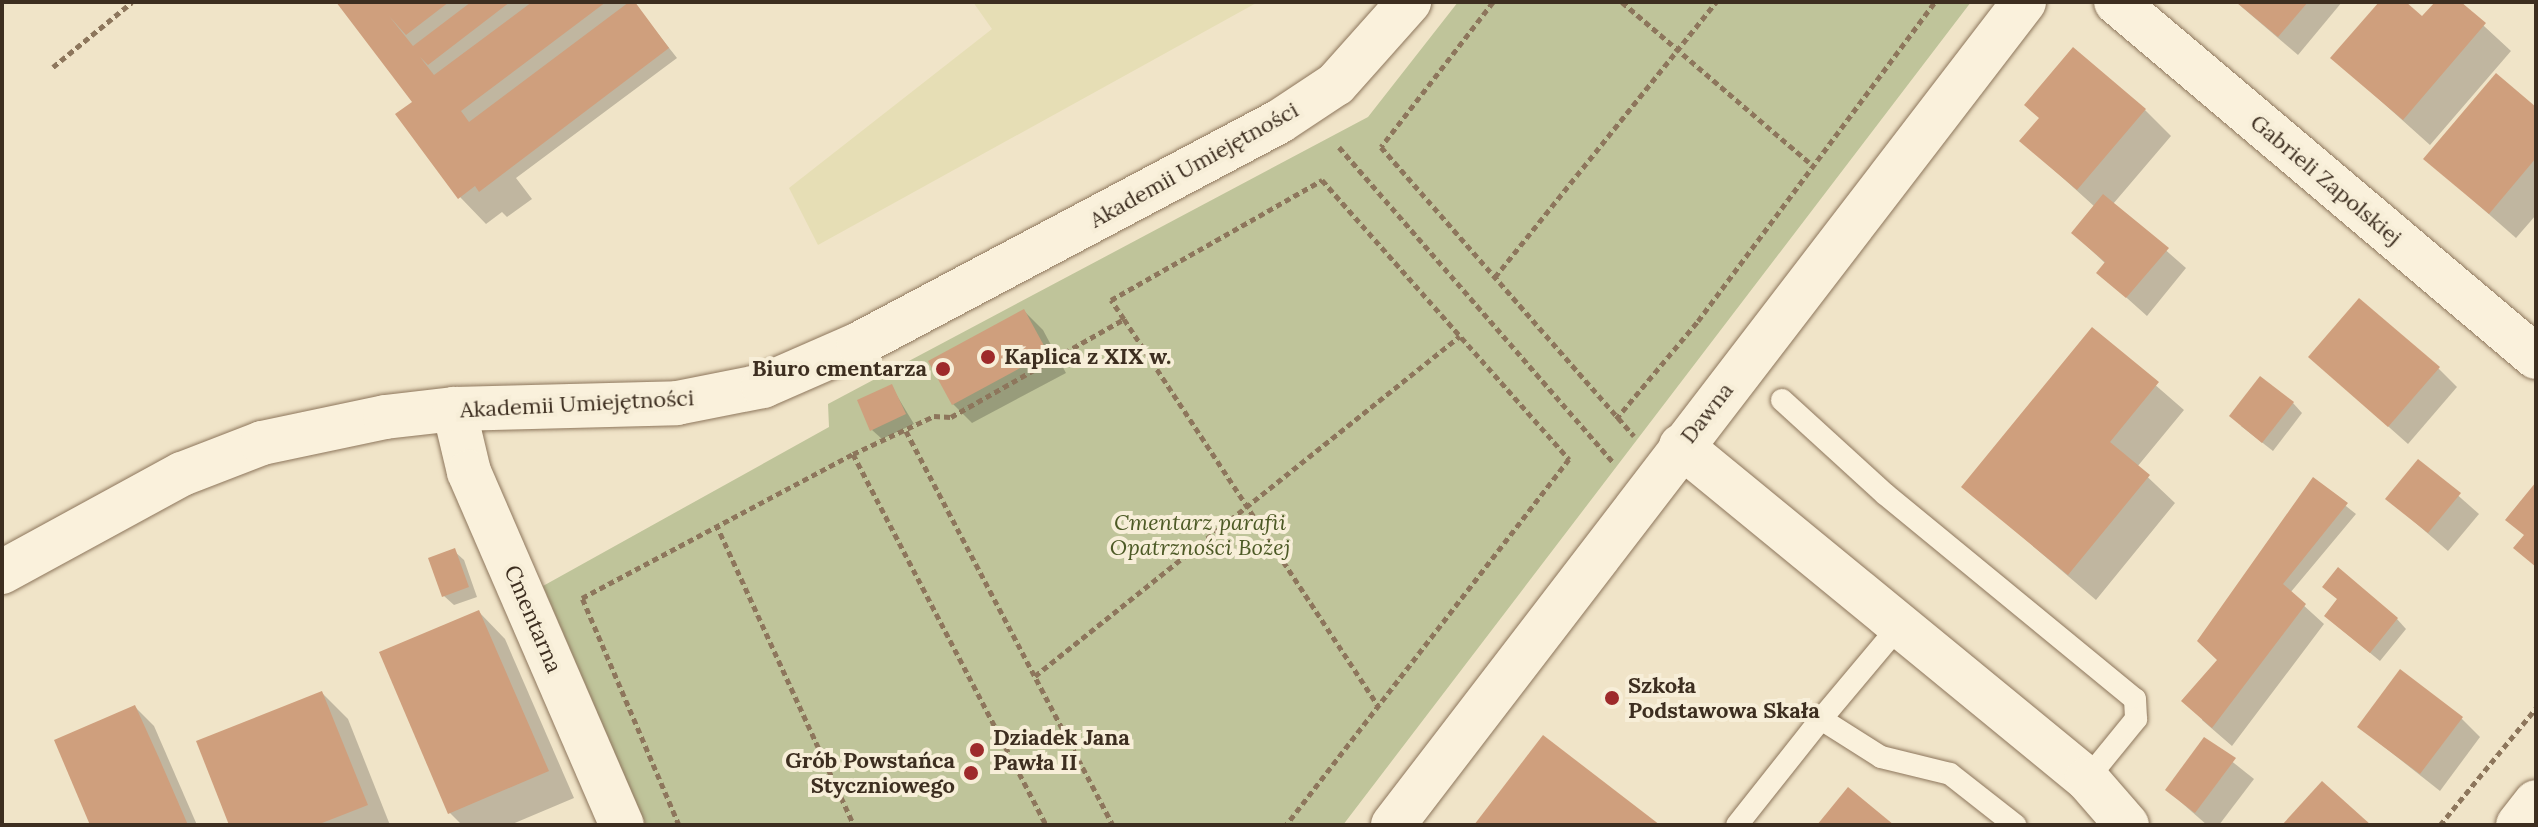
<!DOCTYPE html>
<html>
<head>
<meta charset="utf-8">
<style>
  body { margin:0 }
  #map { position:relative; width:2538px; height:827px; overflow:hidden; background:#f0e4c8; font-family:Lora,serif }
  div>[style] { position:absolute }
  .farmland>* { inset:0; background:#e6deb5 }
  .cemetery>* { inset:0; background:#bfc49a }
  .shadow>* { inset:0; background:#0003 }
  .building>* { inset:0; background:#cf9f7d }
  .path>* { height:5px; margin-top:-2.5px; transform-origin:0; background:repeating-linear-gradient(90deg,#8d765c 0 6px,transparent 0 10px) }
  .roads { filter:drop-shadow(0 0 2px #8d765c) drop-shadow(0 0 2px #8d765c) }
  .service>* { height:22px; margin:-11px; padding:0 11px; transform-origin:11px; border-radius:11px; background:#faf1dc }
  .minor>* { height:44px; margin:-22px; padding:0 22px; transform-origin:22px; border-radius:22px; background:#faf1dc }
  .tertiary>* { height:44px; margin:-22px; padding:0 22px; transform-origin:22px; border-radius:22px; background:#faf1dc }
  .secondary>* { height:44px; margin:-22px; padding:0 22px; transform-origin:22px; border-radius:22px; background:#faf1dc }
  .dots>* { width:22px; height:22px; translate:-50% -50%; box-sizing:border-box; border:4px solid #f7eed8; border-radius:50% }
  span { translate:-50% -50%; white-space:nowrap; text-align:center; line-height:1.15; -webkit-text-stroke:8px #f7eed8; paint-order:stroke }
  .street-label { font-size:22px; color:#3d2e20 }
  .poi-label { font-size:22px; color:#3d2e20; font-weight:700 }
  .left { translate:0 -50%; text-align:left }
  .right { translate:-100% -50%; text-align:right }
  .park-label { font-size:22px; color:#4d5a26; font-style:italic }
  .frame { position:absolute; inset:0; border:4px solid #3d2e20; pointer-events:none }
</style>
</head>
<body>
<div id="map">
  <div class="farmland">
    <i style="clip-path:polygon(973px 2px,1258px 2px,818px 245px,789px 188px,992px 29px)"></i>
  </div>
  <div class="cemetery">
    <i style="clip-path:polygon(1458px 2px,1971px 2px,1343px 825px,646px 825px,543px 586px,829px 427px,828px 404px,1368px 117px)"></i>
  </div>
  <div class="shadow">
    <i style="clip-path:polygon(339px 2px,633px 2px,677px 58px,516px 178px,532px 199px,507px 217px,502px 212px,486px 224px,460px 197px,414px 103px)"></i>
    <i style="clip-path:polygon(2236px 2px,2342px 2px,2298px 55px)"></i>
    <i style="clip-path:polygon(2382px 2px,2402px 2px,2422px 19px,2437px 2px,2458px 2px,2511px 51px,2430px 145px,2333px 58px)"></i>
    <i style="clip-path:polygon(2536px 109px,2536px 215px,2516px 238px,2426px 159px)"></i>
    <i style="clip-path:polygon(2145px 110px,2171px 136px,2113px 204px,2186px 268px,2147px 316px,2099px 273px,2106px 264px,2073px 233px,2095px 207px,2022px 141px)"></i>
    <i style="clip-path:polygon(1024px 311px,1043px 330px,1066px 373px,972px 423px,953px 404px)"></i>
    <i style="clip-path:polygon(2092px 330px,2184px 410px,2137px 467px,2175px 503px,2096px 600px,1963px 486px)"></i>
    <i style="clip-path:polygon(2310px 357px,2438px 368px,2457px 387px,2408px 444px)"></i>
    <i style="clip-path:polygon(891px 386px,914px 424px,882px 439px,872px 430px)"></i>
    <i style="clip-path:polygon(2293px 403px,2302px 413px,2273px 451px,2241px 426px)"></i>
    <i style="clip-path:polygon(2419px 461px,2479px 514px,2448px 551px,2388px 499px)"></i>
    <i style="clip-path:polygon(2313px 480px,2356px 514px,2290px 593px,2324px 624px,2232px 746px,2202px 720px,2219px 660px)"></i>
    <i style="clip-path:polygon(454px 551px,464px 560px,477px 597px,454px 605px,444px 596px)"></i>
    <i style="clip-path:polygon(479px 612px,505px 639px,574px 798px,510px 825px,462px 825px,450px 813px)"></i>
    <i style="clip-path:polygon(2397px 619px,2406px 629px,2380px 661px,2336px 625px)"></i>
    <i style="clip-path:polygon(322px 693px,348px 719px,390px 825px,231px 825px)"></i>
    <i style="clip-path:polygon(135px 707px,154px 726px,197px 825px,93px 825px)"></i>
    <i style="clip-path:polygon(2461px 718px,2480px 737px,2440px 791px,2359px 727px)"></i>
    <i style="clip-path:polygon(2205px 740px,2254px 779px,2219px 825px,2207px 825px,2167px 790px)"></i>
  </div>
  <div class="building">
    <i style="clip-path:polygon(336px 2px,449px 2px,406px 35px,389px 16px,413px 46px,471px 2px,510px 2px,428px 65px,420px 57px,434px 75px,532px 2px,606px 2px,461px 111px,469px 122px,629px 2px,635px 2px,669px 48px,479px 192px,475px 186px,458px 199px,395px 114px,412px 102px)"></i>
    <i style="clip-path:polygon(2236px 2px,2308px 2px,2278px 37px)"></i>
    <i style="clip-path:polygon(2379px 2px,2406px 2px,2422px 16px,2435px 2px,2461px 2px,2486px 23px,2403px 120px,2330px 58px)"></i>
    <i style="clip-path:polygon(2073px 47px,2146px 109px,2077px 190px,2019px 141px,2039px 118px,2024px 105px)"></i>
    <i style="clip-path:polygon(2496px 73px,2536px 107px,2536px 158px,2489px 214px,2423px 159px)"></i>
    <i style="clip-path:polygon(2103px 194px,2169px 248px,2126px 298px,2096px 273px,2105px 262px,2071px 233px)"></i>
    <i style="clip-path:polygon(2359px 298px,2440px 367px,2388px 427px,2308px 357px)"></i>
    <i style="clip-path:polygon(1024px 309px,1048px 353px,952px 405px,928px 361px)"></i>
    <i style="clip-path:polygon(2092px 327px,2159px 382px,2110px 442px,2150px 475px,2068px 575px,1961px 487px)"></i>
    <i style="clip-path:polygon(2260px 376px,2294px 402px,2262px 443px,2229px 416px)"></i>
    <i style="clip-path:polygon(892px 384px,906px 414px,870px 431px,857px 400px)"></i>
    <i style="clip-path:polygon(2418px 459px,2461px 493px,2428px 533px,2385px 499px)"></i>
    <i style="clip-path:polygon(2313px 477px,2348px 503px,2283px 584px,2306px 604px,2212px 728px,2181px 701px,2217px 660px,2197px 641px)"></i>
    <i style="clip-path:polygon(2536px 482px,2536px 567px,2513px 548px,2524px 535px,2505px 520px)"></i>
    <i style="clip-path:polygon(455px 548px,469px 587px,442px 597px,428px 558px)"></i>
    <i style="clip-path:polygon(2338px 567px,2398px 618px,2370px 653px,2324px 616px,2337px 599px,2322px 587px)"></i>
    <i style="clip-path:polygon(479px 610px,549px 771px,448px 814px,379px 652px)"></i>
    <i style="clip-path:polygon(2400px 669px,2463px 717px,2420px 774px,2357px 727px)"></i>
    <i style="clip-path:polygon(322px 691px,368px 805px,317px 825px,229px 825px,196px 741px)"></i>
    <i style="clip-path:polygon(135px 705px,159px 758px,188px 825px,90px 825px,54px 740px)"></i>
    <i style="clip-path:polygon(1543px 735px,1660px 825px,1474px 825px)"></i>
    <i style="clip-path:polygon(2204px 737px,2236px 758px,2195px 813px,2165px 790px)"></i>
    <i style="clip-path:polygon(2322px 781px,2371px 825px,2282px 825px)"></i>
    <i style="clip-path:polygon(1848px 787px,1894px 825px,1817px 825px)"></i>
  </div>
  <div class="path">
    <i style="left:1493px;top:2px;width:183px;rotate:127.7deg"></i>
    <i style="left:1381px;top:147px;width:384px;rotate:48.8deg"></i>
    <i style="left:1622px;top:2px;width:250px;rotate:40.6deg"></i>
    <i style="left:53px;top:67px;width:102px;rotate:-39.4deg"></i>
    <i style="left:1339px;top:147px;width:417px;rotate:49deg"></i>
    <i style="left:1495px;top:277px;width:353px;rotate:-51.2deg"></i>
    <i style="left:1124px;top:319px;width:463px;rotate:56.7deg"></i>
    <i style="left:1616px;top:419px;width:128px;rotate:-50.1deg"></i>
    <i style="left:1698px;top:321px;width:397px;rotate:-53.4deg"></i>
    <i style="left:906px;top:431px;width:445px;rotate:62.3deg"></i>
    <i style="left:853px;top:454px;width:418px;rotate:62.5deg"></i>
    <i style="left:716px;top:524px;width:331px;rotate:65.4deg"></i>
    <i style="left:1035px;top:676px;width:544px;rotate:-38.66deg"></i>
    <i style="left:679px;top:825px;width:247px;rotate:-113.1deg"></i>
    <i style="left:582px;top:598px;width:307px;rotate:-28deg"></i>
    <i style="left:853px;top:454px;width:89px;rotate:-25.1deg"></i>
    <i style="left:934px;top:416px;width:17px;rotate:3deg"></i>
    <i style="left:951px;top:417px;width:199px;rotate:-29.5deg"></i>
    <i style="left:1124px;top:319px;width:23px;rotate:-124deg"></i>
    <i style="left:1111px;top:300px;width:243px;rotate:-29.6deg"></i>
    <i style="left:1322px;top:180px;width:373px;rotate:48.5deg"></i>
    <i style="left:1569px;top:459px;width:463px;rotate:127.7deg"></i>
    <i style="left:2440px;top:825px;width:151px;rotate:-50.6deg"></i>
  </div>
  <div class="roads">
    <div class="service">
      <i style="left:1782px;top:400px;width:139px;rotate:42.4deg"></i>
      <i style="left:1885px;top:494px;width:323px;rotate:39.4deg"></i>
      <i style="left:2135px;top:699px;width:20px;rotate:87deg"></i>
      <i style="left:2136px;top:719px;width:77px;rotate:129.2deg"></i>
      <i style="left:1900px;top:625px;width:123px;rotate:130deg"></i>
      <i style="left:1821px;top:719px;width:71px;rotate:32.3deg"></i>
      <i style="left:1881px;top:757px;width:71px;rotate:13.8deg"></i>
      <i style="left:1950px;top:774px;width:83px;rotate:38.1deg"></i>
      <i style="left:1737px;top:825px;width:135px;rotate:-51.6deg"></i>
    </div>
    <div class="minor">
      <i style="left:2116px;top:2px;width:550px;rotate:40.21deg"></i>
      <i style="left:454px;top:409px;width:65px;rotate:76.6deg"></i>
      <i style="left:469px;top:472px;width:385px;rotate:66.6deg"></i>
      <i style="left:1681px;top:446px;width:525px;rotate:39.36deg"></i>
      <i style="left:2087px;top:779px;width:61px;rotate:49deg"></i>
      <i style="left:1393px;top:825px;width:1037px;rotate:-52.52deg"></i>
    </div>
    <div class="tertiary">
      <i style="left:2px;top:572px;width:205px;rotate:-28.6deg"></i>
      <i style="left:182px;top:474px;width:86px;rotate:-21.2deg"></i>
      <i style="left:262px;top:443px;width:126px;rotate:-11.9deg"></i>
      <i style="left:385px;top:417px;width:69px;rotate:-6.6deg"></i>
      <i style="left:454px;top:409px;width:223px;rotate:-1.5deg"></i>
      <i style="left:677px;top:403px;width:88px;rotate:-11.2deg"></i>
      <i style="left:763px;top:386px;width:105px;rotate:-23.6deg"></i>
      <i style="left:859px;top:344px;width:476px;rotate:-27.9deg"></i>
      <i style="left:1280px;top:121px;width:67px;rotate:-33.5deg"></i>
      <i style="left:1336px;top:84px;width:110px;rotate:-48.3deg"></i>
    </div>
    <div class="secondary">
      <i style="left:2518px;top:825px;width:29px;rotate:-52deg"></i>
    </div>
  </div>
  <div class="dots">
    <i style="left:988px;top:357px;background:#9e2a2b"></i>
    <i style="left:943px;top:369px;background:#9e2a2b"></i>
    <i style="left:1612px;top:698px;background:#9e2a2b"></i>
    <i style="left:977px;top:750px;background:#9e2a2b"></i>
    <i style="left:971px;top:773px;background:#9e2a2b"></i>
  </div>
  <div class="street-label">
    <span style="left:1194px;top:165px;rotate:-29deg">Akademii Umiejętności</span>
    <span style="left:2326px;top:180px;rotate:40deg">Gabrieli Zapolskiej</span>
    <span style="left:577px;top:404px;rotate:-3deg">Akademii Umiejętności</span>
    <span style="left:1707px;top:413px;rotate:-52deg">Dawna</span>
    <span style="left:533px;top:619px;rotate:67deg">Cmentarna</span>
  </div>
  <div class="poi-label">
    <span class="left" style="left:1004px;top:357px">Kaplica z XIX w.</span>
    <span class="right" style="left:927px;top:369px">Biuro cmentarza</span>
    <span class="left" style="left:1628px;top:698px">Szkoła<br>Podstawowa Skała</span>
    <span class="left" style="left:993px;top:750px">Dziadek Jana<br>Pawła II</span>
    <span class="right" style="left:955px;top:773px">Grób Powstańca<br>Styczniowego</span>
  </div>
  <div class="park-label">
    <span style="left:1200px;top:535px">Cmentarz parafii<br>Opatrzności Bożej</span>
  </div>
  <div class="frame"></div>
</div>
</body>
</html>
